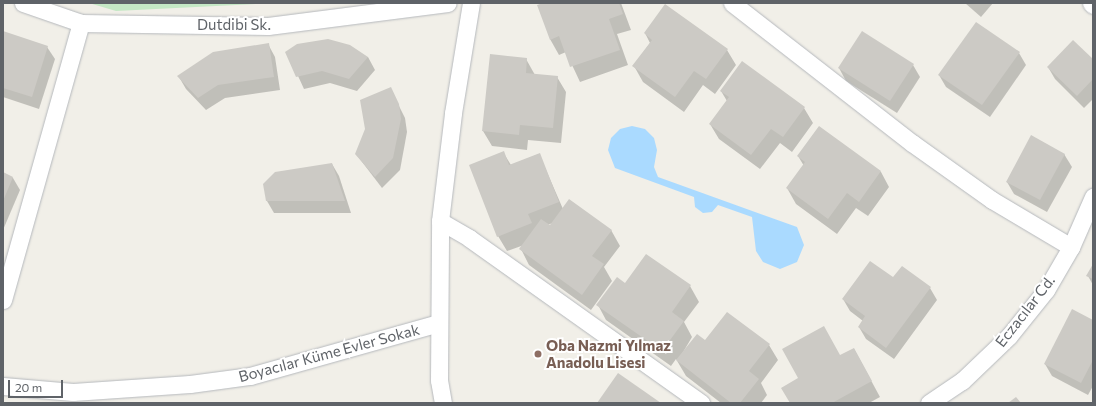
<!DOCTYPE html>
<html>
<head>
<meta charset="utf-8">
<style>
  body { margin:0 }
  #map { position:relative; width:1096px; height:406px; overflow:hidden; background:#f1efe8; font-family:Commissioner,sans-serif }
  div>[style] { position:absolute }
  .green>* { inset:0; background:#c5e8c5 }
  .water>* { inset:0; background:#aadaff }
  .shadow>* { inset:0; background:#0003 }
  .building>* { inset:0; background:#cccac5 }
  .roads { filter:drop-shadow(0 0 1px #b5b8bc) drop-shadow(0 0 1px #b5b8bc) }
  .minor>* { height:17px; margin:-8.5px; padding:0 8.5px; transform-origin:8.5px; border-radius:8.5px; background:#fff }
  .dots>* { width:11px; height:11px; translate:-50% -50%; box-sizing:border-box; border:2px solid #fff; border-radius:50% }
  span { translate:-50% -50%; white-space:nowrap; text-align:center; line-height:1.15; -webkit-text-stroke:4px #fff; paint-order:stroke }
  .street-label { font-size:15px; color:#5f6368 }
  .education-label { font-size:15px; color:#785e54; font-weight:700 }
  .left { translate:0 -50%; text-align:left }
  .frame { position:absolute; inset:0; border:4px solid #5f6368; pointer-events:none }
  .scale { position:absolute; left:8px; top:380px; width:55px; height:18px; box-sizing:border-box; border:2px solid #5f6368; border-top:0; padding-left:5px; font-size:12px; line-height:14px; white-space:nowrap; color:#5f6368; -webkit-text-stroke:3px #fff; paint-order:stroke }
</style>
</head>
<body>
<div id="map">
  <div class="green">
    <i style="clip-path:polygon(89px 3px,275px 3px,116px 11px)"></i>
  </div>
  <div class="water">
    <i style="clip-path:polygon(632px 126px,645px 129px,654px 138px,657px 150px,654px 167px,658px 177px,797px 227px,804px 245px,797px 262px,780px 269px,763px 262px,756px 251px,752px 217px,718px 205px,712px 212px,703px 213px,695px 207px,694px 197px,615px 168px,608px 150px,611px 138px,620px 129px)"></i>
  </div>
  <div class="shadow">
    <i style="clip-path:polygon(546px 3px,621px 3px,631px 30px,617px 34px,628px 65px,580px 82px,566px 52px,559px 55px,550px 39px)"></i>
    <i style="clip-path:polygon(965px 3px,993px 3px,981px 17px)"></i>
    <i style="clip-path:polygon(3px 32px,47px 47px,55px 59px,39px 109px,3px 97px)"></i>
    <i style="clip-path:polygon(645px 33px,727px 50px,736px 65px,715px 94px,703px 85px,684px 112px,643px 82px,634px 66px,650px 43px)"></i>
    <i style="clip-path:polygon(268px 44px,275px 57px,280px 90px,225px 98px,206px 110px,186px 89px,179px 77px)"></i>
    <i style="clip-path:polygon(287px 52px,368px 57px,375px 70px,357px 91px,330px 83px,304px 89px)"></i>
    <i style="clip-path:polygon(1019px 53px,1026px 65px,990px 117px,946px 87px,939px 75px)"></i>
    <i style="clip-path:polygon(526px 59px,535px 75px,557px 77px,566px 92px,561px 143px,528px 140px,527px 150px,492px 146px,483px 131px)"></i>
    <i style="clip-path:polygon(1093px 60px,1093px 99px,1084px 108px,1055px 79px,1048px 67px)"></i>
    <i style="clip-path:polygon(913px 65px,920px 77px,897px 113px,846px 81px,839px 68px)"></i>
    <i style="clip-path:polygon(390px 88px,405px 118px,407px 132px,400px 170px,382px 188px,356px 154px)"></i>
    <i style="clip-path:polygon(721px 91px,804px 108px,813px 123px,792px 152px,780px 143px,760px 169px,719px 139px,710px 124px,727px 101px)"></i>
    <i style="clip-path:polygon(819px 127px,881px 172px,889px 187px,868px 216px,856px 208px,837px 234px,796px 204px,787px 188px,804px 166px,798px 156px)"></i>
    <i style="clip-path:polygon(evenodd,503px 152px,511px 165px,539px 154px,563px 209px,611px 230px,620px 246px,604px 267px,612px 281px,591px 310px,529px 265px,521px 249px,524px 245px,507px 251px,498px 236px,503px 152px,553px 223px,550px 227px,547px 225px,553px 223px)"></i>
    <i style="clip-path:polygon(1064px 154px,1072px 167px,1047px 212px,1014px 194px,1007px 182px)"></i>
    <i style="clip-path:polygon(332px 164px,339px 176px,351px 213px,274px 213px,267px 201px)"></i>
    <i style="clip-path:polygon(3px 174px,13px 178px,20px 190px,3px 230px)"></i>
    <i style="clip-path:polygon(1093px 266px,1093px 285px,1088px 276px)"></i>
    <i style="clip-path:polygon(893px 279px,930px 288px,937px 300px,894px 359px,866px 339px,859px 327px,863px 321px,850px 311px,843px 299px)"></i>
    <i style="clip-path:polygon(626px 285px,690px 286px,699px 302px,684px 322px,692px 337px,682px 354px,705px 341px,769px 345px,778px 360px,761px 383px,767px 395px,761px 403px,721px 403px,686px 376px,676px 359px,671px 366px,606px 320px,598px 305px)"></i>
    <i style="clip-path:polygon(1093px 321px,1093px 386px,1088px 395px,1052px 376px,1045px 364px)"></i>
    <i style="clip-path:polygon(854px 349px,880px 397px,869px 403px,791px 403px,840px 356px)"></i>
  </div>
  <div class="building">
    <i style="clip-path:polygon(543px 3px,619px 3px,623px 14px,609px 19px,620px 50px,570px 67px,559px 36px,550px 40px,537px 5px)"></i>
    <i style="clip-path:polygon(665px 4px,728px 49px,706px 79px,694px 71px,675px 97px,632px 66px,652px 40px,644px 33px)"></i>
    <i style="clip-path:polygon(976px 22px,1020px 52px,982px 105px,938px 75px)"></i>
    <i style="clip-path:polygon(3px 31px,48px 46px,32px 97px,3px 88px)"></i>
    <i style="clip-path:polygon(862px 31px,914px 64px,890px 101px,838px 68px)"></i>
    <i style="clip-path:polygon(328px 39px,350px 45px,368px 57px,349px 79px,322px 71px,296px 77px,285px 52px,297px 44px)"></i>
    <i style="clip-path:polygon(1073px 40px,1093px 59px,1093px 79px,1077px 96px,1047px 67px)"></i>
    <i style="clip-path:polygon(269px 43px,274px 77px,218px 85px,198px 98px,177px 76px,213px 52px)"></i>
    <i style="clip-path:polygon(490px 54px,527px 58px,526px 73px,558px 76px,553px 128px,520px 125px,519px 135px,482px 131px)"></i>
    <i style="clip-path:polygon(742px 61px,805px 107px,783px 137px,771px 129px,751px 155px,709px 124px,729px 97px,720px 91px)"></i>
    <i style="clip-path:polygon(391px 87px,399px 104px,401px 119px,393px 158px,375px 177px,355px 154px,365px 129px,360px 100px)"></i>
    <i style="clip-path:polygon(819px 126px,881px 171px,859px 202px,847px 193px,828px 219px,786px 188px,805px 162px,797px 156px)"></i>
    <i style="clip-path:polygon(1031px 135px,1065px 154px,1040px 200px,1006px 182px)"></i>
    <i style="clip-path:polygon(504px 151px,509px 165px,540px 153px,559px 202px,528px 214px,532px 223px,497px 237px,469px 165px)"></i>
    <i style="clip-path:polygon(332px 163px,345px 201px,266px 201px,263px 184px,275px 172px)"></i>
    <i style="clip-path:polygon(3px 172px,13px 177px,3px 201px)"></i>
    <i style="clip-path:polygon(569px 199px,612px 230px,592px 256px,604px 264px,582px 295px,519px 249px,541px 219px,550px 225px)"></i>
    <i style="clip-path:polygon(646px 254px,691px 285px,672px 312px,684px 321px,662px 351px,596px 305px,617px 277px,625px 283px)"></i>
    <i style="clip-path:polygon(870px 261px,893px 277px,902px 266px,931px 287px,886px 348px,858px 327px,865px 316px,842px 299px)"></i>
    <i style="clip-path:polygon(1093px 264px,1093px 279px,1086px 276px)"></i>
    <i style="clip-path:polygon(1072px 309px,1093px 320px,1093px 360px,1081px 383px,1044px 364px)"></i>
    <i style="clip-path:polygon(727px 312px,770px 344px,749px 371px,759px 379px,740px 403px,731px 403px,676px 360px,697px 334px,705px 340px)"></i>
    <i style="clip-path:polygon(824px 326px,840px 355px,854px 348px,872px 381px,832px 403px,790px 403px,781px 388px,798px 378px,782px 349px)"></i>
    <i style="clip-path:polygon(618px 373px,661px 403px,597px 403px)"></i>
    <i style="clip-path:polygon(1016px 397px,1021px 403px,1008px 403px)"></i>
  </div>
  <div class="roads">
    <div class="minor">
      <i style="left:23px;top:3px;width:61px;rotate:19deg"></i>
      <i style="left:81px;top:23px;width:187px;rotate:0.9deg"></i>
      <i style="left:268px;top:26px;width:181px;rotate:-7.3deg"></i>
      <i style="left:732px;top:3px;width:228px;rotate:37.9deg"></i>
      <i style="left:912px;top:143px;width:98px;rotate:35.5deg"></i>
      <i style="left:992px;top:200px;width:92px;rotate:30.7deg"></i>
      <i style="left:1091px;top:3px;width:3px;rotate:45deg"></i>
      <i style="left:440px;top:221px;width:34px;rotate:30deg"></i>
      <i style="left:469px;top:238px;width:285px;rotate:35.4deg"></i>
      <i style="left:3px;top:300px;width:288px;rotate:-74.3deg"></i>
      <i style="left:3px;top:386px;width:70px;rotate:4.9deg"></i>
      <i style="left:73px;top:392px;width:117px;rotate:-3.9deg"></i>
      <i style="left:190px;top:384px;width:61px;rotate:-7.6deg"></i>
      <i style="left:250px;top:376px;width:196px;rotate:-15.7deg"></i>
      <i style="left:443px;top:403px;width:23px;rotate:-100deg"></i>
      <i style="left:439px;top:380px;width:159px;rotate:-89.6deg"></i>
      <i style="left:440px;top:221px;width:109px;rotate:-83.1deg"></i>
      <i style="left:453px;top:113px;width:111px;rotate:-80.7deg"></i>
      <i style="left:929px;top:403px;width:40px;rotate:-34deg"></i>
      <i style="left:962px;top:381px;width:65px;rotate:-43.8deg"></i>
      <i style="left:1009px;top:336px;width:59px;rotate:-51.2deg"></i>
      <i style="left:1046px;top:290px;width:50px;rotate:-59.8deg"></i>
      <i style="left:1071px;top:247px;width:55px;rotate:-66.3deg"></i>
    </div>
  </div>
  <div class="dots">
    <i style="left:538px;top:354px;background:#8d6e63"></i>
  </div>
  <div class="street-label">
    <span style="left:234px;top:25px">Dutdibi Sk.</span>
    <span style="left:1025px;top:311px;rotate:-52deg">Eczacılar Cd.</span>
    <span style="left:329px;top:353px;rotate:-15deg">Boyacılar Küme Evler Sokak</span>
  </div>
  <div class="education-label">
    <span class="left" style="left:546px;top:354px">Oba Nazmi Yılmaz<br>Anadolu Lisesi</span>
  </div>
  <div class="frame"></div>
  <div class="scale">20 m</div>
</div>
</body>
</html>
